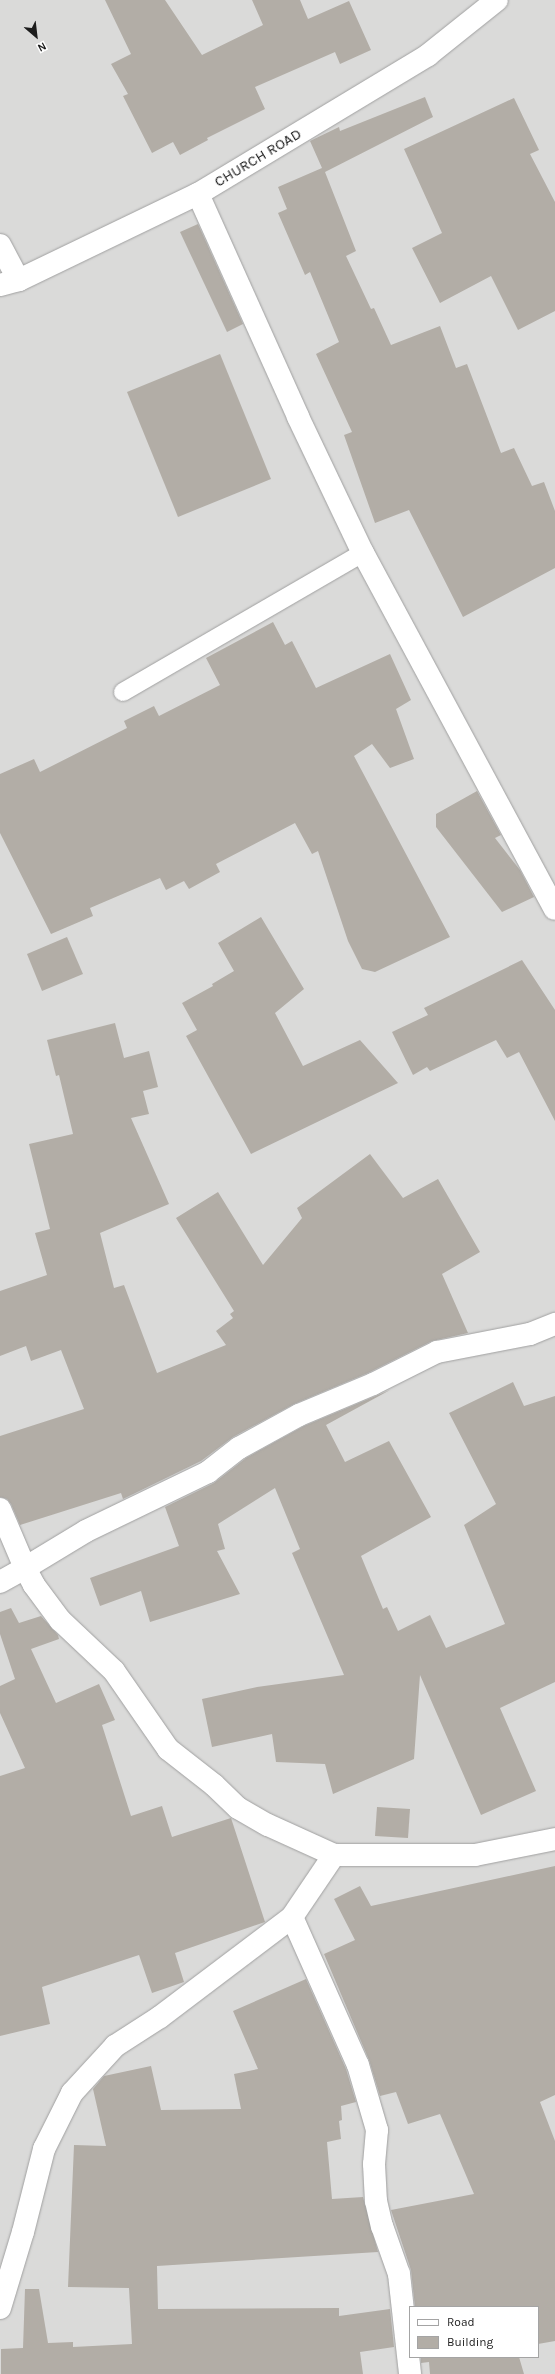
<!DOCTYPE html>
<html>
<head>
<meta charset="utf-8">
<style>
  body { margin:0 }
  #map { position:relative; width:555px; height:2374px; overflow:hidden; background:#edebe3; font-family:Karla,sans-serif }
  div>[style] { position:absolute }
  .residential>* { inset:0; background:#dadad9 }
  .building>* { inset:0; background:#b2ada6 }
  .roads { filter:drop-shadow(0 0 1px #a0a0a0) drop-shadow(0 0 1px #a0a0a0) }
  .lane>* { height:18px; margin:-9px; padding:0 9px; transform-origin:9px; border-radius:9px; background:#fff }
  .street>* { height:22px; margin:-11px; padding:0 11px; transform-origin:11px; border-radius:11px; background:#fff }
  span { translate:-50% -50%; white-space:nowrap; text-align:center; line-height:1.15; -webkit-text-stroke:3px #fff; paint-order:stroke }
  .street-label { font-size:15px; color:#1c1c1c }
  .legend { position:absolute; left:409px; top:2306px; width:130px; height:52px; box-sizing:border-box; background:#fff; border:1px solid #a4a4a4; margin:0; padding:5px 7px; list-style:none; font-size:12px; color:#1c1c1c }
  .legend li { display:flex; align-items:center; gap:8px; height:20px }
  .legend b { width:20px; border:1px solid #a4a4a4 }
  .north { position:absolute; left:16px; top:16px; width:40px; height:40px; -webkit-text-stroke:3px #fff; paint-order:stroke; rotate:152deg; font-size:11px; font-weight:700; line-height:16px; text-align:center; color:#1c1c1c }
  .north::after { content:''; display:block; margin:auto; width:14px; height:18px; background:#1c1c1c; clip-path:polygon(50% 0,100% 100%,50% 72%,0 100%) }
</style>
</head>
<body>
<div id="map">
  <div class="residential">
    <i style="clip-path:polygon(evenodd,0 0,555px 0,555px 2374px,0 2374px,0 0,410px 2307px,538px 2307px,538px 2357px,410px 2357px,410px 2307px)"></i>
  </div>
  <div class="building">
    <i style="clip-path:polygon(105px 0,165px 0,202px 55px,263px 25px,252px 0,300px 0,308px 19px,349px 1px,371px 50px,340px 64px,335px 52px,255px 87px,265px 109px,207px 138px,208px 140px,180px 155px,173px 142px,152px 153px,123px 96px,128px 94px,111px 64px,131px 54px)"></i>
    <i style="clip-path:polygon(425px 97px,433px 117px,325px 172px,356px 251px,346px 256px,371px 309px,374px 308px,391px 345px,440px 326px,456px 368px,467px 364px,501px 453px,514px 448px,532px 486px,544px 482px,555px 511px,555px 568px,463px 617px,409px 510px,375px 523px,344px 435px,352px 432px,316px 354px,339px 342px,310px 272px,305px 275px,278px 213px,287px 209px,278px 187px,322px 168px,310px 141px,339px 127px,340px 131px)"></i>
    <i style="clip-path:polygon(514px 98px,539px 150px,530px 154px,555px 202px,555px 311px,518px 330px,491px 276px,440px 303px,412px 248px,442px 233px,404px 149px)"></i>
    <i style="clip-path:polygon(198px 224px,243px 324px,227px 332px,180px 232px)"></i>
    <i style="clip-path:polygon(220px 354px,271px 479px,178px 517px,127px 392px)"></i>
    <i style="clip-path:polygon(273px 622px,285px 645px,292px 641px,316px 688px,390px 654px,411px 700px,396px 709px,414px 759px,390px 768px,372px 744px,354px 756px,450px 937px,375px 972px,362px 969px,348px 941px,318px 851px,312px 854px,295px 823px,216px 864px,220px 872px,189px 889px,184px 881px,166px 890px,160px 878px,90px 908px,93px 916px,51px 934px,0 833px,0 774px,34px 759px,40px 772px,127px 728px,124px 721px,154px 706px,159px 716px,220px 685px,206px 658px)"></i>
    <i style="clip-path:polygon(477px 791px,501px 835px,495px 838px,520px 870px,534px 897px,502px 912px,436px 827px,436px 814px)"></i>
    <i style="clip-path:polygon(261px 917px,304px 989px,275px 1013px,303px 1066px,360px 1040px,398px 1083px,251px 1154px,186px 1036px,197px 1030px,182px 1003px,213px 986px,212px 984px,234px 971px,218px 943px)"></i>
    <i style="clip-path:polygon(67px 937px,83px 974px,42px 991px,27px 954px)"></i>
    <i style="clip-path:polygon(522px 960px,555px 1010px,555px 1121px,519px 1052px,507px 1058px,496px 1040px,430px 1071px,427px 1067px,413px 1075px,392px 1032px,428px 1015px,424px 1008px)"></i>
    <i style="clip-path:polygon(115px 1023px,124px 1058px,149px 1051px,158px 1087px,143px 1091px,149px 1114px,131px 1118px,169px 1204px,100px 1233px,114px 1288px,124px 1285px,157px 1373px,226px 1345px,216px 1331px,233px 1318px,230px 1314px,234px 1311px,176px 1218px,218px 1192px,263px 1265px,302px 1218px,297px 1208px,370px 1154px,403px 1198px,438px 1179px,480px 1252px,442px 1274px,468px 1333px,432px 1341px,368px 1373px,294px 1404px,233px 1437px,201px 1461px,123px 1499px,121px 1493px,20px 1525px,11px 1504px,7px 1499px,0 1497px,0 1436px,84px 1409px,61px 1350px,31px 1361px,26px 1346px,0 1356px,0 1291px,47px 1275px,35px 1233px,50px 1229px,29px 1144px,73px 1134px,59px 1075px,56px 1076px,47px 1040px)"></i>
    <i style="clip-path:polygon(513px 1382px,524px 1406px,555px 1396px,555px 1682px,500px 1708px,536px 1791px,481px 1815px,420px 1675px,414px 1759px,333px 1794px,325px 1764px,276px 1762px,272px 1734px,212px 1747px,202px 1699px,257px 1687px,344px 1675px,292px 1553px,300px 1549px,275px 1488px,218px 1524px,225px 1549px,217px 1551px,240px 1594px,150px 1622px,141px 1591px,100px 1606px,90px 1578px,179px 1546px,165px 1507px,214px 1483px,246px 1458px,304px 1426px,390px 1390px,326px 1425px,345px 1462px,389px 1441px,431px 1517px,361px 1556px,383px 1609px,387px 1607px,398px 1631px,430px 1615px,446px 1648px,505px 1624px,464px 1525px,496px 1504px,449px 1413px)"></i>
    <i style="clip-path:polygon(11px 1608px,19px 1623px,41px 1616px,58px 1635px,59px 1639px,31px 1649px,56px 1703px,99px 1684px,115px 1720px,102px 1725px,131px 1816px,162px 1806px,172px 1837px,231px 1818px,265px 1922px,175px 1953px,184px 1982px,152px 1993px,139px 1955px,42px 1987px,50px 2024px,0 2036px,0 1776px,25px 1768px,0 1713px,0 1686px,15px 1679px,0 1634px,0 1612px)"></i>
    <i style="clip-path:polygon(377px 1807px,410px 1809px,408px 1838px,375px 1836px)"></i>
    <i style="clip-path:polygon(555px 1866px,555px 2095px,540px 2102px,555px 2141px,555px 2341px,538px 2344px,538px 2307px,415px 2307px,411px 2270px,391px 2210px,474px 2194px,440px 2114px,408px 2124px,396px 2092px,380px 2096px,369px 2060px,324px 1954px,355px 1940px,334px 1899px,360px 1886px,371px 1906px)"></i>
    <i style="clip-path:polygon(306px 1979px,346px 2069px,356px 2102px,341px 2106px,342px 2120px,339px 2121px,341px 2139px,327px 2142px,332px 2199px,363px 2197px,378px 2252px,157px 2266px,158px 2309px,339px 2308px,339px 2316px,390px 2309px,394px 2347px,360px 2352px,363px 2374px,1px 2374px,1px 2349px,23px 2348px,25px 2289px,39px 2289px,48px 2343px,73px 2342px,73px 2347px,132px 2344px,129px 2288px,68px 2287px,74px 2145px,106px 2146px,93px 2089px,104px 2076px,151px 2066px,161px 2110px,241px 2109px,234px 2074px,258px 2069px,233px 2011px)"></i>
    <i style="clip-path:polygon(421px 2357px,519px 2357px,524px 2374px,430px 2374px,429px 2362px,421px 2363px)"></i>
  </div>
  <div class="roads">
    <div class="lane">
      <i style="left:123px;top:692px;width:277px;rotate:-30.1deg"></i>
    </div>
    <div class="street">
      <i style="left:198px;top:194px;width:244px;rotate:65.8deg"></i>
      <i style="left:298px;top:417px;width:151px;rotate:64.5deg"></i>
      <i style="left:363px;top:553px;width:404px;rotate:61.7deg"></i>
      <i style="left:0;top:245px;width:40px;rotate:62deg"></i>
      <i style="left:0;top:285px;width:20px;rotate:-15deg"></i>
      <i style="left:19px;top:280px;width:199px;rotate:-25.7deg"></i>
      <i style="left:198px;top:194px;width:269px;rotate:-31.1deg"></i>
      <i style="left:428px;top:55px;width:88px;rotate:-38.6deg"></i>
      <i style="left:0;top:1509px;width:64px;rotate:67deg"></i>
      <i style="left:25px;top:1568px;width:71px;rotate:-31.2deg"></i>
      <i style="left:86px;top:1531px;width:136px;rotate:-25.8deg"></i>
      <i style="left:208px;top:1472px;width:39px;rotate:-38deg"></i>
      <i style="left:239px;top:1448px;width:68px;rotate:-28.8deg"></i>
      <i style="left:299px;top:1415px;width:80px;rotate:-22.7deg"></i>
      <i style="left:373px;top:1384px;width:72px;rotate:-26.6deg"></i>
      <i style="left:437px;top:1352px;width:95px;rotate:-11deg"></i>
      <i style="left:530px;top:1334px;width:27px;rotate:-22deg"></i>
      <i style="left:0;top:1582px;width:29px;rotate:-29deg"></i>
      <i style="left:25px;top:1568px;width:19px;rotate:62deg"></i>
      <i style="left:34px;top:1585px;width:44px;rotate:53.4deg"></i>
      <i style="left:60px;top:1620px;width:74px;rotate:43.4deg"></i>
      <i style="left:114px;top:1671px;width:95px;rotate:55.3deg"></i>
      <i style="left:168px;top:1749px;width:58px;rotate:38deg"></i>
      <i style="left:214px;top:1785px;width:33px;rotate:44deg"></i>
      <i style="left:238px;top:1808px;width:34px;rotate:30deg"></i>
      <i style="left:268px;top:1825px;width:72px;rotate:24.4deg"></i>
      <i style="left:334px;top:1855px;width:141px"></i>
      <i style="left:475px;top:1855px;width:82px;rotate:-11.3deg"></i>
      <i style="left:292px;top:1917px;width:162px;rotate:66deg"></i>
      <i style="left:358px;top:2065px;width:68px;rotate:73.7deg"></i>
      <i style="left:377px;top:2130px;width:34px;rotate:95deg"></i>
      <i style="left:374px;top:2164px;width:37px;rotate:87deg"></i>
      <i style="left:376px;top:2201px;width:26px;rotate:77deg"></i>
      <i style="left:382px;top:2226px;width:51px;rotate:70.5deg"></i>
      <i style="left:399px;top:2274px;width:101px;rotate:83.7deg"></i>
      <i style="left:0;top:2308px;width:79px;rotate:-73.2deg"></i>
      <i style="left:23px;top:2232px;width:86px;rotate:-75.8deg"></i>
      <i style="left:44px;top:2149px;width:63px;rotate:-63.4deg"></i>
      <i style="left:72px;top:2093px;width:64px;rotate:-47.5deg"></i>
      <i style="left:115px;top:2046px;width:54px;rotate:-32.8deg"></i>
      <i style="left:160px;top:2017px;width:166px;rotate:-37.1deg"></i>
      <i style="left:292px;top:1917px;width:75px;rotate:-55.9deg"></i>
    </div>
  </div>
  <div class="street-label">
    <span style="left:258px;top:158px;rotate:-31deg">CHURCH ROAD</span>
  </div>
  <ul class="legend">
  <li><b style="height:5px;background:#fff"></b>Road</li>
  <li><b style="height:11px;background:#b2ada6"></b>Building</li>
  </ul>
  <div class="north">N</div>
</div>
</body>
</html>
